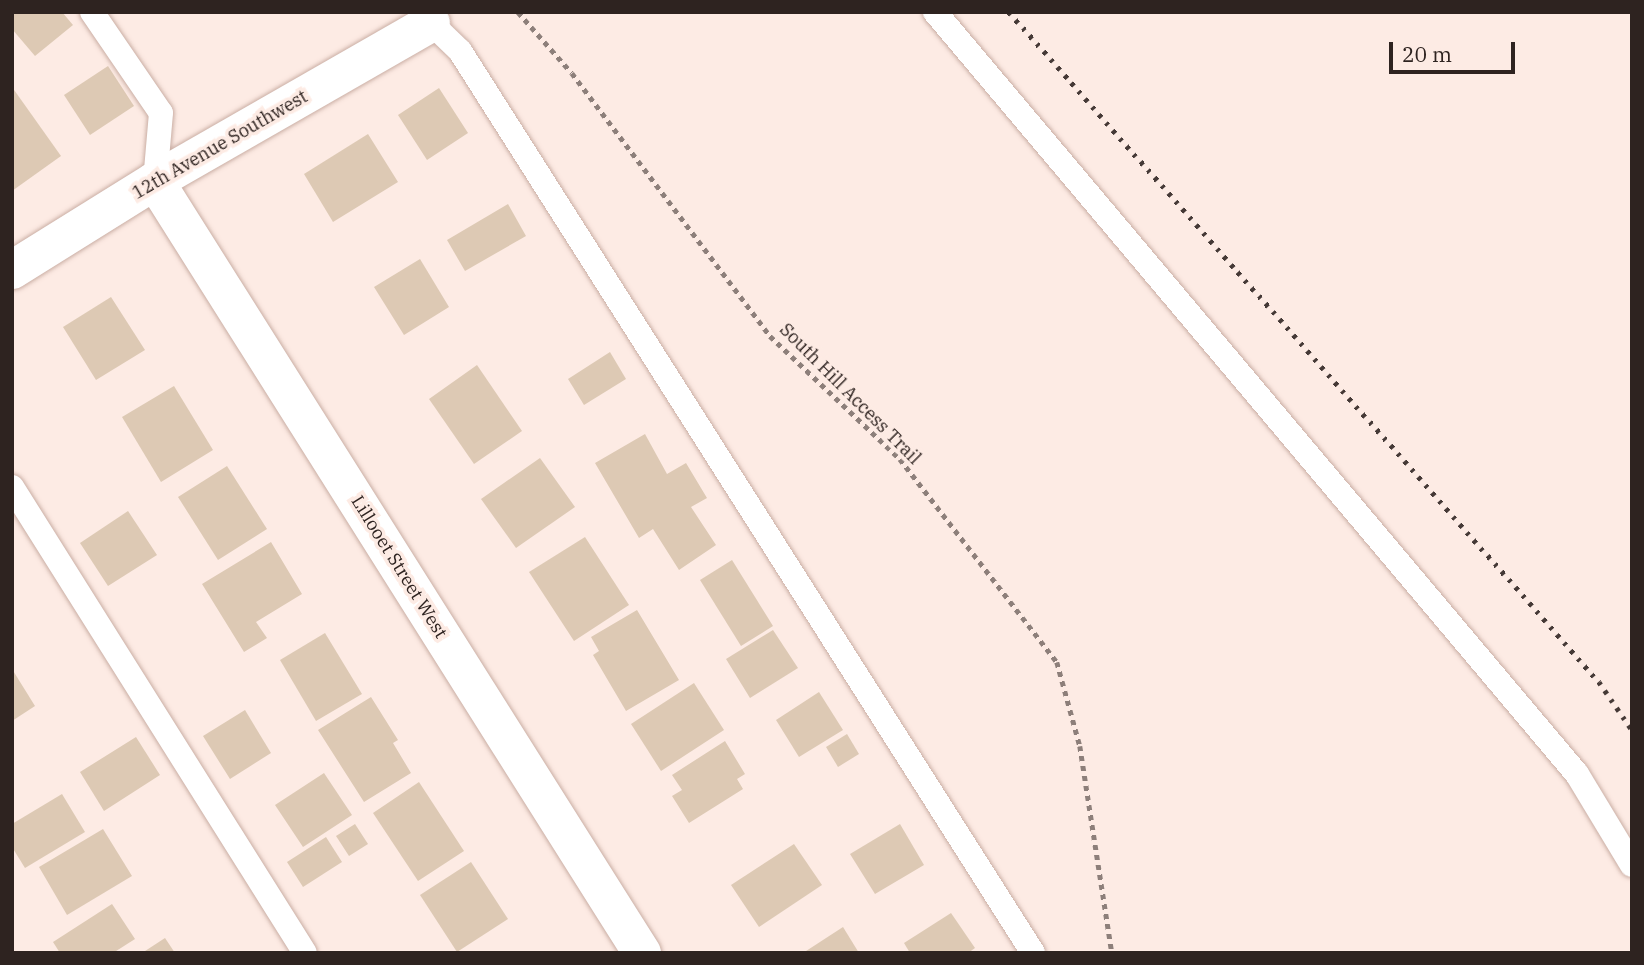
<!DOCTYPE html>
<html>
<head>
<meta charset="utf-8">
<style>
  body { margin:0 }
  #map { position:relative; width:1644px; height:965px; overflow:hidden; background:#fdebe4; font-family:"IBM Plex Serif",serif }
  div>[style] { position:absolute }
  .building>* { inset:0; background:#ddc9b4 }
  .path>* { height:4.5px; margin-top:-2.25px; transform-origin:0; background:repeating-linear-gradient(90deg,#8d7f7a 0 5px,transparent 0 10px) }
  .roads { filter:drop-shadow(0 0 2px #caaea4) drop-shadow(0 0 2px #caaea4) }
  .lane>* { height:24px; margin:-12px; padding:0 12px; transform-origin:12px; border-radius:12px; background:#fff }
  .street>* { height:38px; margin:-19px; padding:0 19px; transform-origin:19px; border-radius:19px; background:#fff }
  .rail>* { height:5px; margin-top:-2.5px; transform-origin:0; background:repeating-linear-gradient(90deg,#453936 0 3.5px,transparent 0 10.5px) }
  span { translate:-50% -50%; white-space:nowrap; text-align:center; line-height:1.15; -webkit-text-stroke:7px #fdebe4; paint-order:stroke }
  .street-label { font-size:18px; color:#2e2320 }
  .frame { position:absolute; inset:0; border:14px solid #2e2320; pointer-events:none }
  .scale { position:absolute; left:1389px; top:42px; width:126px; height:32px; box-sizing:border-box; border:4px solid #2e2320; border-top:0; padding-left:9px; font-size:21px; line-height:24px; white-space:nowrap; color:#2e2320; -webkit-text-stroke:5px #fdebe4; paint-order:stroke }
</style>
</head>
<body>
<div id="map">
  <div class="building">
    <i style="clip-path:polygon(12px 12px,62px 12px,73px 25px,35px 56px,12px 29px)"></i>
    <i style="clip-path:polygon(108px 66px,134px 106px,90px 135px,64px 95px)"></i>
    <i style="clip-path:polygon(12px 87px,61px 156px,12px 191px)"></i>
    <i style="clip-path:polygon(439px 88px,468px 133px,427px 160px,398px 115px)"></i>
    <i style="clip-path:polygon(368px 134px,398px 182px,333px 222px,304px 174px)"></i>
    <i style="clip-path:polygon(508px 204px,526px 236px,465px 271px,447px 240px)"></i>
    <i style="clip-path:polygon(420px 259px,449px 307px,404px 335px,374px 287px)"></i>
    <i style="clip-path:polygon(111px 297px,145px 350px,96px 380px,63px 327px)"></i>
    <i style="clip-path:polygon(610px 352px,626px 379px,584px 405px,568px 379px)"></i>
    <i style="clip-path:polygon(477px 365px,522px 431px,474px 464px,429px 399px)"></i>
    <i style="clip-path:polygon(174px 386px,213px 450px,161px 482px,122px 417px)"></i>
    <i style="clip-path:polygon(645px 434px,667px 474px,686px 463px,707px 498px,691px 507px,716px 545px,679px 570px,653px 529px,639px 538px,595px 463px)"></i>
    <i style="clip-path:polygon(540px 458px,575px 507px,516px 548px,481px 499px)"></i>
    <i style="clip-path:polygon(227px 466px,267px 529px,218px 560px,178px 497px)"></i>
    <i style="clip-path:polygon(128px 511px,157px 555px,108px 586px,80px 543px)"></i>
    <i style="clip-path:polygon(585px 537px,629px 605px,574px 641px,529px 572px)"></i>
    <i style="clip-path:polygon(271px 542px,302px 594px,256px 622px,267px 638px,244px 652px,202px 584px)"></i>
    <i style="clip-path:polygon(732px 560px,773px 626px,741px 646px,700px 580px)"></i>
    <i style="clip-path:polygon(637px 610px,679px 680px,626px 711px,593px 655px,599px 651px,591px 637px)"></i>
    <i style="clip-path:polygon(773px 630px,798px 668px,750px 698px,726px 659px)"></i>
    <i style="clip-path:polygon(325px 633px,362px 694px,316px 721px,280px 660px)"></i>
    <i style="clip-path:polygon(12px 669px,35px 706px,12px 721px)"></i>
    <i style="clip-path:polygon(694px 683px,724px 730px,661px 771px,631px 724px)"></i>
    <i style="clip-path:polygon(819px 692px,843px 730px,799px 757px,776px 720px)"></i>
    <i style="clip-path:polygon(371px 697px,398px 740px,393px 743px,411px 773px,364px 802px,318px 730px)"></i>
    <i style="clip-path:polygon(245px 710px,271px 753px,230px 779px,203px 736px)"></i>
    <i style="clip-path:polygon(847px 734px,859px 754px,838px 767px,826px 747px)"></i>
    <i style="clip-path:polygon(136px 737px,160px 775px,104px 811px,80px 772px)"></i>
    <i style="clip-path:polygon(725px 741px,745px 774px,737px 779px,743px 789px,689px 823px,672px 796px,682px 790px,672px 775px)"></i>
    <i style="clip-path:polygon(324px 773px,352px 815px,303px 847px,275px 805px)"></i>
    <i style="clip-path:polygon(419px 782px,464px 851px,418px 881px,373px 813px)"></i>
    <i style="clip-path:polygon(62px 794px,85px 832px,25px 868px,12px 847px,12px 824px)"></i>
    <i style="clip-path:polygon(355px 824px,368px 844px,349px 856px,336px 836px)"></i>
    <i style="clip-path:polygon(900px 824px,924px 865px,875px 894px,850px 854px)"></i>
    <i style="clip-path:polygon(103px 829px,132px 876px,67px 915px,39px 867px)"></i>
    <i style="clip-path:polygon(326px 837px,342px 862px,303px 887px,287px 862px)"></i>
    <i style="clip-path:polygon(794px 844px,822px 885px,759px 927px,731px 885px)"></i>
    <i style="clip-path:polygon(471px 862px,508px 919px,457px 952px,420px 895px)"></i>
    <i style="clip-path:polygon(112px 904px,135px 939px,113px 953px,60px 953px,53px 942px)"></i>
    <i style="clip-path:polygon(951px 913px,975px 948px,968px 953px,910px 953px,904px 943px)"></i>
    <i style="clip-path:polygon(843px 927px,859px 953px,803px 953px)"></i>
    <i style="clip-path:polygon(165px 938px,175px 953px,142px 953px)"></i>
  </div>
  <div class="path">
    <i style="left:518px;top:12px;width:81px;rotate:48.5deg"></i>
    <i style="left:572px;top:73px;width:329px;rotate:53deg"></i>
    <i style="left:770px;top:336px;width:179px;rotate:43.4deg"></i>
    <i style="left:900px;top:459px;width:257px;rotate:52.3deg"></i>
    <i style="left:1057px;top:662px;width:87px;rotate:74.7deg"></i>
    <i style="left:1080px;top:746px;width:209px;rotate:81.2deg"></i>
  </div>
  <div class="roads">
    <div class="lane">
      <i style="left:92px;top:12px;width:122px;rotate:55.7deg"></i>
      <i style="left:161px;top:113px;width:68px;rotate:95deg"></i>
      <i style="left:935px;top:12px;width:996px;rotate:49.89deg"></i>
      <i style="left:1577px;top:774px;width:106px;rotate:58.9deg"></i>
      <i style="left:431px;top:23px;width:40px;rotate:44deg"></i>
      <i style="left:460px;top:51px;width:1069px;rotate:57.57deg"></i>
      <i style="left:12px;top:487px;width:550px;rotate:57.84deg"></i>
    </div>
    <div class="street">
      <i style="left:155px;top:181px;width:913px;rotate:57.76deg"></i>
      <i style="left:12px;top:270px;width:168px;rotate:-31.9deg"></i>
      <i style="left:155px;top:181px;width:318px;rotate:-29.8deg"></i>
    </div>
  </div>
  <div class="rail">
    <i style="left:1009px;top:12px;width:893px;rotate:48.63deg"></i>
    <i style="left:1599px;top:682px;width:58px;rotate:55.5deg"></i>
  </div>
  <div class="street-label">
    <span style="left:220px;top:145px;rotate:-30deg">12th Avenue Southwest</span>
    <span style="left:850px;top:394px;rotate:45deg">South Hill Access Trail</span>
    <span style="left:399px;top:567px;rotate:58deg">Lillooet Street West</span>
  </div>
  <div class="frame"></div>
  <div class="scale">20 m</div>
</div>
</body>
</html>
